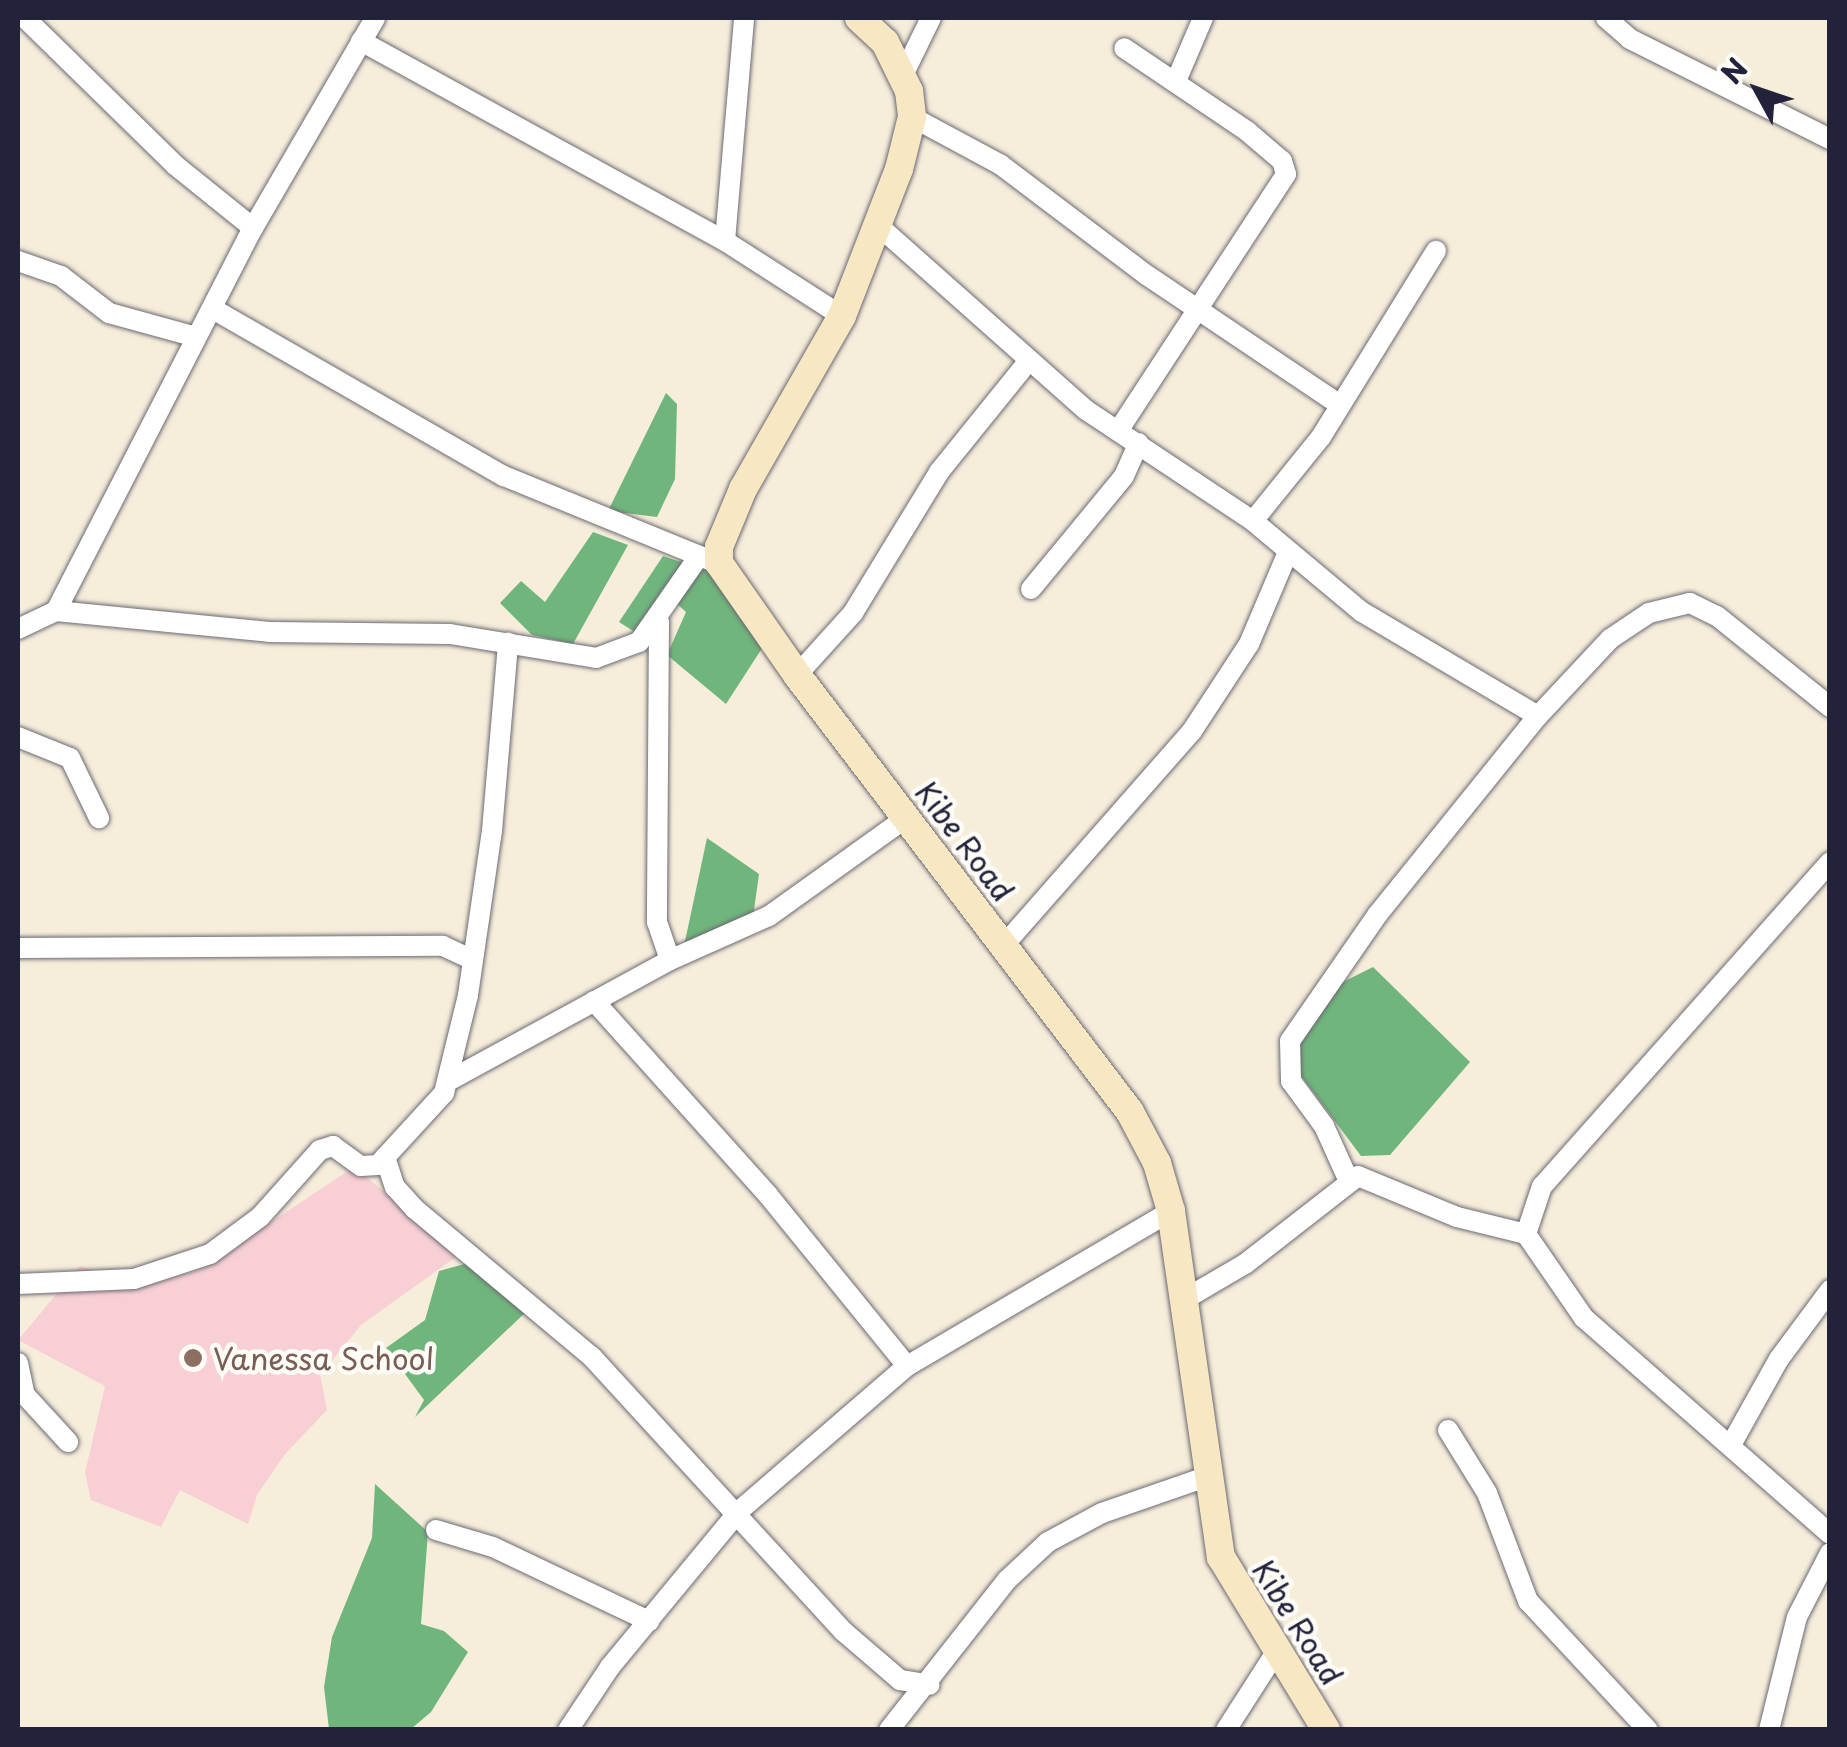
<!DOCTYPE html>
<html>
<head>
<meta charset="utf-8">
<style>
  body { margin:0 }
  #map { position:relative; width:1847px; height:1747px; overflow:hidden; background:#f6eedb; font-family:"Playpen Sans",sans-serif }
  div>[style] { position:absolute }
  .built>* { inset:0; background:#f7cfd4 }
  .forest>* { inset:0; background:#70b67c }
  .roads { filter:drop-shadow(0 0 2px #6c6973) drop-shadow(0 0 2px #6c6973) }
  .street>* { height:20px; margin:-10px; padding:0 10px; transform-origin:10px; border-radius:10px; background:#fff }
  .secondary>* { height:28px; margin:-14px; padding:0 14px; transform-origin:14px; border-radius:14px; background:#f7e8c3 }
  .dots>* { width:28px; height:28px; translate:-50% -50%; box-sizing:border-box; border:5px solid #fdfcf7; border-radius:50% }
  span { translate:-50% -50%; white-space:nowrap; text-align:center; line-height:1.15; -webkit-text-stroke:9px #fdfcf7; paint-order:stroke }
  .street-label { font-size:30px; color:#22223b }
  .education-label { font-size:30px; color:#785e54 }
  .left { translate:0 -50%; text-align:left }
  .frame { position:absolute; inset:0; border:20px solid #22223b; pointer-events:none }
  .north { position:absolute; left:1707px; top:40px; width:100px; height:100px; -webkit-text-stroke:8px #fdfcf7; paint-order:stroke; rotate:310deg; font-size:28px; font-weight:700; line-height:40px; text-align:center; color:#22223b }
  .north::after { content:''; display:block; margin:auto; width:35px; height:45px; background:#22223b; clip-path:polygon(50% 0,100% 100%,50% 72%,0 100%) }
</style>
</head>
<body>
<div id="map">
  <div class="built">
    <i style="clip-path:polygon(354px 1167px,460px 1254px,361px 1325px,320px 1375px,327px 1410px,285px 1454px,257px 1495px,248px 1524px,180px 1490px,161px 1527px,91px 1500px,85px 1473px,105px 1386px,18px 1340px,80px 1266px,141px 1286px,197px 1271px)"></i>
  </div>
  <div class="forest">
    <i style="clip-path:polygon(666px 393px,677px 404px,675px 479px,657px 517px,608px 511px)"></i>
    <i style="clip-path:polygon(593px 532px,628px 545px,573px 644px,532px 635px,500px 603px,521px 581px,545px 602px)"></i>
    <i style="clip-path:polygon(663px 556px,716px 574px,770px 636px,726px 704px,667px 655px,686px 612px,667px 595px,638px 634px,619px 622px)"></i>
    <i style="clip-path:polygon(707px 838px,759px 874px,753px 917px,684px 946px)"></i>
    <i style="clip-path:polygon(1373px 967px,1470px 1062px,1390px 1155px,1361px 1156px,1290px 1061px,1335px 986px)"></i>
    <i style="clip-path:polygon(472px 1262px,527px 1311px,415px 1417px,424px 1400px,386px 1348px,425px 1320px,439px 1271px)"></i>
    <i style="clip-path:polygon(375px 1484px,428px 1532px,421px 1624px,444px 1631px,468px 1652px,431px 1712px,411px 1729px,329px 1729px,324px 1687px,332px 1637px,372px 1538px)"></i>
  </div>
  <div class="roads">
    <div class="street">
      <i style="left:25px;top:18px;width:210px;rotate:44.4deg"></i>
      <i style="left:175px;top:165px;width:100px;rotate:38.9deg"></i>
      <i style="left:1606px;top:18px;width:32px;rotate:41deg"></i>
      <i style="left:1630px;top:39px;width:224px;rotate:26.6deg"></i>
      <i style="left:361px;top:41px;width:415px;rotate:28.8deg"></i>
      <i style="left:725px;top:241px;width:139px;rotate:32.7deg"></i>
      <i style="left:904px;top:73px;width:61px;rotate:-63.9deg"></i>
      <i style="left:1176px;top:81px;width:69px;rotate:-66.8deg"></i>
      <i style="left:912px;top:117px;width:101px;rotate:28.3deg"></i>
      <i style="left:1001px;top:165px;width:184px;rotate:37.1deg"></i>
      <i style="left:1148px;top:276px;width:231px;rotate:33.9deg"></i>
      <i style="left:881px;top:228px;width:274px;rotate:41.6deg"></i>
      <i style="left:1086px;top:410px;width:201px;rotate:33.6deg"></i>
      <i style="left:1253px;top:521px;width:142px;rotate:39.9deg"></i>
      <i style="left:1362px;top:612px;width:204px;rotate:30.6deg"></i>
      <i style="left:725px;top:241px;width:224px;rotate:-85.1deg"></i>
      <i style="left:18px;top:261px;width:46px;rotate:19.2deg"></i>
      <i style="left:61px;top:276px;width:61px;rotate:37.6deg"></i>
      <i style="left:109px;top:313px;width:90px;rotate:15.4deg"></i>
      <i style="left:213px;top:309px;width:336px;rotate:29.9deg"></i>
      <i style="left:504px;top:476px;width:222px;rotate:22.2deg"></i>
      <i style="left:1118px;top:431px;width:307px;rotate:-56.8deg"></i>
      <i style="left:1286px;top:174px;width:14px;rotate:-107deg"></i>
      <i style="left:1282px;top:161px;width:46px;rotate:-139.4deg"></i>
      <i style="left:1247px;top:131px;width:148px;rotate:-146deg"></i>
      <i style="left:1253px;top:521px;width:108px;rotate:-51deg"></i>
      <i style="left:1321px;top:437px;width:219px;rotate:-58.3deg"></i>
      <i style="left:1031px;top:589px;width:146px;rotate:-50.5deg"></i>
      <i style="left:1124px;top:476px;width:36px;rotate:-66deg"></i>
      <i style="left:56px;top:611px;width:431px;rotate:-62.8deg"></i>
      <i style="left:253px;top:228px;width:243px;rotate:-59.8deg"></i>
      <i style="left:659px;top:621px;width:301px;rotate:90.4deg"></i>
      <i style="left:657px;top:922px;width:40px;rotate:71.1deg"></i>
      <i style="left:18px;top:629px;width:42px;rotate:-25.3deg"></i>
      <i style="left:56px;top:611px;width:214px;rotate:5.6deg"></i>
      <i style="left:269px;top:632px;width:181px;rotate:0.6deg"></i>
      <i style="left:450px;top:634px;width:148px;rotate:9.3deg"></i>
      <i style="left:596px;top:658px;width:46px;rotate:-20.4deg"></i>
      <i style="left:639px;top:642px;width:105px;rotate:-55.1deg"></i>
      <i style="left:797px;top:675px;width:84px;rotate:-47.9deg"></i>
      <i style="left:853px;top:613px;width:165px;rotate:-58.6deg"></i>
      <i style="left:939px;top:472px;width:140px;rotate:-51.1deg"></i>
      <i style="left:18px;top:737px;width:56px;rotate:22deg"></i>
      <i style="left:70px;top:758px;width:67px;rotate:64.2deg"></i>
      <i style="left:1830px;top:862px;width:433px;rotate:131.6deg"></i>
      <i style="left:1542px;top:1186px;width:51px;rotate:108.4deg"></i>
      <i style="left:1526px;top:1234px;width:102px;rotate:55.4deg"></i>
      <i style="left:1584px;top:1318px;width:327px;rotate:41.3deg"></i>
      <i style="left:1004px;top:945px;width:285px;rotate:-48.7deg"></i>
      <i style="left:1192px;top:731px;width:104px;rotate:-56.8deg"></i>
      <i style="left:1249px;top:644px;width:100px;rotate:-67deg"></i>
      <i style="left:18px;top:948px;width:425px;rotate:-0.3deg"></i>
      <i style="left:443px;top:946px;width:33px;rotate:25deg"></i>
      <i style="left:594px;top:1001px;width:261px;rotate:48.1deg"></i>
      <i style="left:768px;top:1195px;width:220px;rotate:50.9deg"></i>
      <i style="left:452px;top:1079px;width:248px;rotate:-28.6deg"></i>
      <i style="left:670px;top:960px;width:108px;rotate:-24deg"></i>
      <i style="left:769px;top:916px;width:168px;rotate:-35.6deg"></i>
      <i style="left:385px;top:1157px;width:32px;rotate:72deg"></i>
      <i style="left:395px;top:1187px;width:30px;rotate:48deg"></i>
      <i style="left:415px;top:1209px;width:231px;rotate:39.9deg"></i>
      <i style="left:592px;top:1357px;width:372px;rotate:47.5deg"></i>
      <i style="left:843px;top:1631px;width:75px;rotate:40.7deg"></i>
      <i style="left:900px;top:1680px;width:30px;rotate:9deg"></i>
      <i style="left:1348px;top:1179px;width:58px;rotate:-114.4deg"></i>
      <i style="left:1324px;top:1126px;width:56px;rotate:-126.3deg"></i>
      <i style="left:1291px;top:1081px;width:40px;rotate:-91.4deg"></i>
      <i style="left:1290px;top:1041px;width:155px;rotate:-55.3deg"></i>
      <i style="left:1378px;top:914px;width:255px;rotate:-51.1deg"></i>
      <i style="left:1538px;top:716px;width:105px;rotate:-46.9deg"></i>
      <i style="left:1610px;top:639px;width:47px;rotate:-33.7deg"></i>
      <i style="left:1649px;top:613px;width:42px;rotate:-13.7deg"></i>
      <i style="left:1690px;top:603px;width:30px;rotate:26deg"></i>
      <i style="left:1717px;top:616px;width:145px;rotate:38.8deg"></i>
      <i style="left:18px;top:1284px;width:116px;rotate:-2.5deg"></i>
      <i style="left:134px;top:1279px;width:80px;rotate:-18.2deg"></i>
      <i style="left:210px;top:1254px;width:62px;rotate:-36.5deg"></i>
      <i style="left:260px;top:1217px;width:90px;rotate:-48.2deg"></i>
      <i style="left:320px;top:1150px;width:14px;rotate:-17deg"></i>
      <i style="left:333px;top:1146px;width:34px;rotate:36deg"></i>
      <i style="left:361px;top:1166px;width:17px;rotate:-3deg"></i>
      <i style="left:378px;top:1165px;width:98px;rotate:-47.5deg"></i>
      <i style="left:444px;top:1093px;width:101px;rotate:-76.2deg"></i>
      <i style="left:468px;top:995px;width:166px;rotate:-81.7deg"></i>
      <i style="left:492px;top:831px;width:189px;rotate:-85.1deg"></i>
      <i style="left:1185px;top:1299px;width:69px;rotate:-30.3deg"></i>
      <i style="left:1245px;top:1264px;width:143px;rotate:-37.9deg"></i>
      <i style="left:1358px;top:1176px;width:107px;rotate:22.5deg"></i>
      <i style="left:1457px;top:1217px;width:71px;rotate:13.8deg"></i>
      <i style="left:18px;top:1363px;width:33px;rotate:78deg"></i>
      <i style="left:25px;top:1395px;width:64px;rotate:47.5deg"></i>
      <i style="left:1448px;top:1430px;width:74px;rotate:58.2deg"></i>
      <i style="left:1487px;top:1493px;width:116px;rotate:69.2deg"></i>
      <i style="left:1528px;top:1601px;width:176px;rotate:47.1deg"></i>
      <i style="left:1732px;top:1443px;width:96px;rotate:-60.8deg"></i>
      <i style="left:1779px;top:1359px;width:86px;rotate:-53.5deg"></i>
      <i style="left:436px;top:1530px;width:59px;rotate:16.6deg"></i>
      <i style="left:493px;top:1547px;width:173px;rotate:25.4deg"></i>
      <i style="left:568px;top:1730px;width:76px;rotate:-56.3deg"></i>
      <i style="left:610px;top:1667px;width:202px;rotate:-50.4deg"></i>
      <i style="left:739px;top:1511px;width:222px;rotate:-40.8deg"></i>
      <i style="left:907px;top:1366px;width:306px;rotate:-30.4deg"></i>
      <i style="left:889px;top:1730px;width:191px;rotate:-51.8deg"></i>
      <i style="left:1007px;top:1580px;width:56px;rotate:-42.8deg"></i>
      <i style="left:1048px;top:1542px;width:61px;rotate:-28.2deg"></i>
      <i style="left:1102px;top:1513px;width:110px;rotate:-19.1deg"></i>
      <i style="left:1226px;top:1730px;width:93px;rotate:-57.3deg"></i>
      <i style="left:1769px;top:1730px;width:116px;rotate:-76.1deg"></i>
      <i style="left:1797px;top:1617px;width:72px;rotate:-62.7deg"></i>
    </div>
    <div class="secondary">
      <i style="left:859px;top:18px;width:35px;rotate:43deg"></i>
      <i style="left:885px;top:42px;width:55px;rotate:63.9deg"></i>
      <i style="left:909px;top:91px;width:26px;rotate:83deg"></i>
      <i style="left:912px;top:117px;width:54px;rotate:104deg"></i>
      <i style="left:899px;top:169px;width:158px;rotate:111.2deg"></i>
      <i style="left:842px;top:316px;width:199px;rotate:119.8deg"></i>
      <i style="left:743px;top:489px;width:63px;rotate:112.5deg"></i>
      <i style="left:719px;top:547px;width:16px;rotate:90deg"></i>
      <i style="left:719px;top:563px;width:136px;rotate:55.1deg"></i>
      <i style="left:797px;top:675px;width:549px;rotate:52.69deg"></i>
      <i style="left:1130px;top:1112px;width:58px;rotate:62.1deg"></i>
      <i style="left:1157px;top:1163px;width:50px;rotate:73.7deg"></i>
      <i style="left:1171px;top:1211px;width:350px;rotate:81.8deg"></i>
      <i style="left:1221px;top:1557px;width:202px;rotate:58.7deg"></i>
    </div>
  </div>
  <div class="dots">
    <i style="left:193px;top:1358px;background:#8d6e63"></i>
  </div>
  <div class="street-label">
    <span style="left:965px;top:841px;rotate:53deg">Kibe Road</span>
    <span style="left:1298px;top:1622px;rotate:58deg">Kibe Road</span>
  </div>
  <div class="education-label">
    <span class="left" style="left:213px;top:1358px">Vanessa School</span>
  </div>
  <div class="frame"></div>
  <div class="north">N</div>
</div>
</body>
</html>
